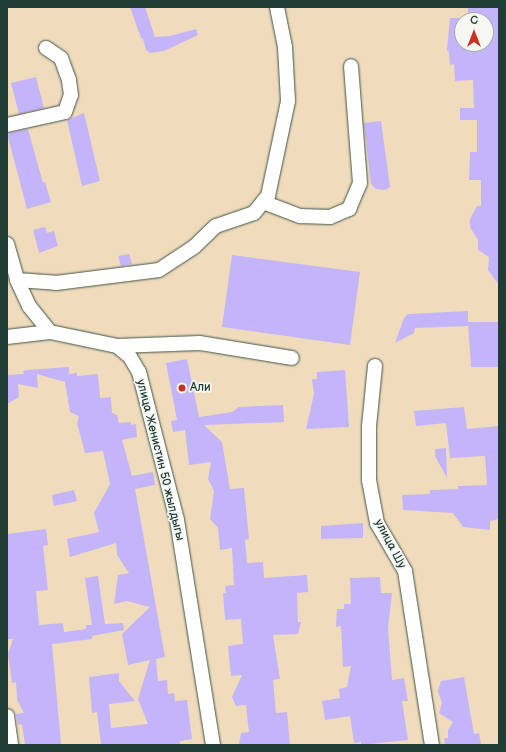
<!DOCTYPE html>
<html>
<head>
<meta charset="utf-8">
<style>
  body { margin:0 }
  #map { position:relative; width:506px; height:752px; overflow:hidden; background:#f0dcbc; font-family:"Balsamiq Sans",sans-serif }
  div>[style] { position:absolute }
  .building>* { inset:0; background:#c4b4f9 }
  .roads { filter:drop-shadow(0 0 1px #3e5548) drop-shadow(0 0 1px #3e5548) }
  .minor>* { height:14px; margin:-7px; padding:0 7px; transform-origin:7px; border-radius:7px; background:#fff }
  .dots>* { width:11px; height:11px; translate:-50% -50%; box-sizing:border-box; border:2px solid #f6f6f2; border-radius:50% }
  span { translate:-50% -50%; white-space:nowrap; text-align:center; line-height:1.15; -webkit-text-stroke:3.5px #f6f6f2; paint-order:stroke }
  .poi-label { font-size:12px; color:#1f3d34 }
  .left { translate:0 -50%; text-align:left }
  .street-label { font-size:12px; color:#1f3d34 }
  .frame { position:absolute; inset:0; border:8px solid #1f3d34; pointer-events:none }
  .north { position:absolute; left:454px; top:12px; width:40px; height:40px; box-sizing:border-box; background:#f6f6f2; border:1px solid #a0aca6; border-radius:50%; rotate:0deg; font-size:11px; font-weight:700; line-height:16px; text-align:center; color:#1f3d34 }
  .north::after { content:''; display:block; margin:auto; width:14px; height:18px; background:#c8321e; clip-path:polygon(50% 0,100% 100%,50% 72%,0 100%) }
</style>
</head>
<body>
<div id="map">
  <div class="building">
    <i style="clip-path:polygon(130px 7px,145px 7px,155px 37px,170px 36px,196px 29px,198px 35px,164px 51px,150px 53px,146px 50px,143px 39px,141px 38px)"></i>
    <i style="clip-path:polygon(468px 7px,498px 7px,499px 285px,488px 270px,489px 257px,478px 250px,478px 240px,470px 227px,470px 219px,477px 206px,481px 206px,481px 180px,469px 180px,470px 152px,477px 152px,477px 120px,460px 120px,460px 108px,474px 108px,473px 80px,455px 81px,454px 64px,450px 65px,449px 52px,447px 50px,450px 18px,463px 18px,462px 44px,486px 44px,486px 20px,468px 20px)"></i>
    <i style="clip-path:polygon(36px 77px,44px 108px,19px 114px,11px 83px)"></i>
    <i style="clip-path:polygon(84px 113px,100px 181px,82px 186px,67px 120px)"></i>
    <i style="clip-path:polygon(381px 121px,390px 187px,385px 190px,376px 189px,371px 184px,364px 123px)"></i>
    <i style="clip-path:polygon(28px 129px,43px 183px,45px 182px,51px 202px,27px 209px,8px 137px,9px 133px)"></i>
    <i style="clip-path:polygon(45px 227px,47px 233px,54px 231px,58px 246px,39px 253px,33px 230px)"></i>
    <i style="clip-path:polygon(129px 254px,132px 264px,121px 266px,118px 256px)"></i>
    <i style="clip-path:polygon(232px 255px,360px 272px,350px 345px,222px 327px)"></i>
    <i style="clip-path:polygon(468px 311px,468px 326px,415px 328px,414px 333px,395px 343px,404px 318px,408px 314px)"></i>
    <i style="clip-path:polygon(468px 322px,499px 322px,499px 367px,471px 367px)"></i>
    <i style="clip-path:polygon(187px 359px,199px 417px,232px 412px,239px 407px,283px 405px,284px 422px,204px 425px,222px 442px,230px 489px,244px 488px,249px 539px,245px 540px,247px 563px,263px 562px,264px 578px,307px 575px,308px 592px,297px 593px,298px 622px,301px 622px,298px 634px,273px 635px,280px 679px,273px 680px,276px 713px,287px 712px,290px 745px,239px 745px,241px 733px,249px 732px,247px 716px,246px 705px,236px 706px,232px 697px,242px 675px,231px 676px,228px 646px,243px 644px,241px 619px,225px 620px,223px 593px,226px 593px,225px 586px,234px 585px,232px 548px,220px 550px,218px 528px,210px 519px,214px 491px,208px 479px,211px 462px,189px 465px,185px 430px,173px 432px,171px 421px,177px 420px,166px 363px)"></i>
    <i style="clip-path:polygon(69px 367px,69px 374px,77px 373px,77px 376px,98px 374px,100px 398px,111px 397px,112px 413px,117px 415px,119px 423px,131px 422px,131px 425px,136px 424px,137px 437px,122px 440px,132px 476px,153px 472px,155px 485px,135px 489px,165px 657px,156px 659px,158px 681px,167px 680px,168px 694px,174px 693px,175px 701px,187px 700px,192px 739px,180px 741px,180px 745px,101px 745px,97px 712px,92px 713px,89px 677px,119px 673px,119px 681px,135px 701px,109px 704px,111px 728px,148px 724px,138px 699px,150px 660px,128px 665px,122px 634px,150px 607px,127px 601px,114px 604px,118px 575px,129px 573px,117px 555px,116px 543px,70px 557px,67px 539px,99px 532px,94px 513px,110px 484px,103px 451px,85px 453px,77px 423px,79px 416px,70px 412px,65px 382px,37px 374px,38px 388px,18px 384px,19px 397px,7px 404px,7px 375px,24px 374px,23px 371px,27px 370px)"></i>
    <i style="clip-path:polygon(345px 370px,349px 427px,306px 429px,314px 394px,312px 379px,317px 379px,317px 372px)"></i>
    <i style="clip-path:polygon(464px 407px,467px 429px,499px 426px,499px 519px,490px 521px,490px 530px,463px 527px,453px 513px,403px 510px,402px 495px,430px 494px,430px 490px,458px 489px,458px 486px,487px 485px,485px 456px,450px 458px,446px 423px,416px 426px,414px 411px)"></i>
    <i style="clip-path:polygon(446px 448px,447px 478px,435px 456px,435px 449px)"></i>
    <i style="clip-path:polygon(74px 490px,77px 501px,54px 506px,52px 495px)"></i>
    <i style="clip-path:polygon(363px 523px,363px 538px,321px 539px,321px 526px)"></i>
    <i style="clip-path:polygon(46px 529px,48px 545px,43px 546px,48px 590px,36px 591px,39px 625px,63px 623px,64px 632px,86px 629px,86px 625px,92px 625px,85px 578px,98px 576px,105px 624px,123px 623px,124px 630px,92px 636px,92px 639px,52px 644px,61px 744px,25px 745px,22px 724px,18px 725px,16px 714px,24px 713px,17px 699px,16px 682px,12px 683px,8px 654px,13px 639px,7px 639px,7px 534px)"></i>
    <i style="clip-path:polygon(380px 577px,381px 593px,392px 593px,388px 628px,392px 680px,404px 678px,408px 701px,402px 701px,408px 740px,361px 745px,361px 742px,354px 743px,350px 716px,325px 720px,322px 701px,340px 698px,339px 689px,347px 687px,351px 666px,343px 667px,341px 626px,336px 627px,337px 609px,344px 609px,344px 604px,351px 604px,350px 578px)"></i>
    <i style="clip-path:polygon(464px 677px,474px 734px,479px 733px,481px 745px,445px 745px,444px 738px,448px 738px,448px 730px,453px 722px,439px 713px,442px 703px,438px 691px,441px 681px)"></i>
  </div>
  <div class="roads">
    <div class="minor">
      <i style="left:7px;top:125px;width:59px;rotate:-12.6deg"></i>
      <i style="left:65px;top:112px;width:18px;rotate:-71deg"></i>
      <i style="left:71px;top:95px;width:15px;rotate:-98deg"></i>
      <i style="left:69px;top:80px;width:23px;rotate:-110deg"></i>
      <i style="left:61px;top:58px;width:18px;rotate:-146deg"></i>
      <i style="left:263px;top:202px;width:40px;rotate:21deg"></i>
      <i style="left:300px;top:216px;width:30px;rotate:2deg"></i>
      <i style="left:330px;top:217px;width:21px;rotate:-23deg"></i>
      <i style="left:349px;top:209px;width:28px;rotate:-67deg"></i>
      <i style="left:360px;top:183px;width:117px;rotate:-94.4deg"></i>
      <i style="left:7px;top:244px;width:37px;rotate:74deg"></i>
      <i style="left:17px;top:280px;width:29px;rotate:65deg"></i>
      <i style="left:29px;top:306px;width:33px;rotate:51deg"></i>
      <i style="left:17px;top:280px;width:39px;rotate:4deg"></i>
      <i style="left:56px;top:283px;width:104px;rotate:-7.2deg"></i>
      <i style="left:159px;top:270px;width:42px;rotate:-33.3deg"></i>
      <i style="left:194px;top:247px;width:30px;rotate:-44deg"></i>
      <i style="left:216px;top:226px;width:40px;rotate:-18.9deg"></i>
      <i style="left:254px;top:213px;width:22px;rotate:-51deg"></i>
      <i style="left:268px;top:196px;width:97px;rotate:-78.1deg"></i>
      <i style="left:288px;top:101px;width:54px;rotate:-93.2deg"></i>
      <i style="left:285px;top:47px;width:41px;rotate:-101.3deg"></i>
      <i style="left:7px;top:337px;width:43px;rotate:-6.6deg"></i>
      <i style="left:50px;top:332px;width:68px;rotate:11.8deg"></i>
      <i style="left:117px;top:346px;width:17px;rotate:40deg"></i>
      <i style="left:130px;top:357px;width:17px;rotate:59deg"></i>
      <i style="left:139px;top:372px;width:153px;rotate:75.6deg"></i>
      <i style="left:177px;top:520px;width:228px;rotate:80.9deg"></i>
      <i style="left:117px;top:346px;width:83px;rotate:-2.1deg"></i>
      <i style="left:200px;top:343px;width:93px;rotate:9.3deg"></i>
      <i style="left:375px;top:366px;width:60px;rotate:95.7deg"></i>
      <i style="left:369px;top:426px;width:54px;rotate:90deg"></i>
      <i style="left:369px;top:480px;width:44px;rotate:79.5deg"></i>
      <i style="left:377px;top:523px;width:56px;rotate:59.7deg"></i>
      <i style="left:405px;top:571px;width:176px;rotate:81.2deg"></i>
      <i style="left:7px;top:716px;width:29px;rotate:82deg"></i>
    </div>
  </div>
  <div class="dots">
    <i style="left:182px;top:388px;background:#c8321e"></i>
  </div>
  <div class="poi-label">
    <span class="left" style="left:190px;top:388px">Али</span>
  </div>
  <div class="street-label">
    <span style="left:160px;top:460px;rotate:76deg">улица Женистин 50 жылдыгы</span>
    <span style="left:390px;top:544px;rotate:62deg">улица Шу</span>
  </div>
  <div class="frame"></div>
  <div class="north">С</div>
</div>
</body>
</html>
